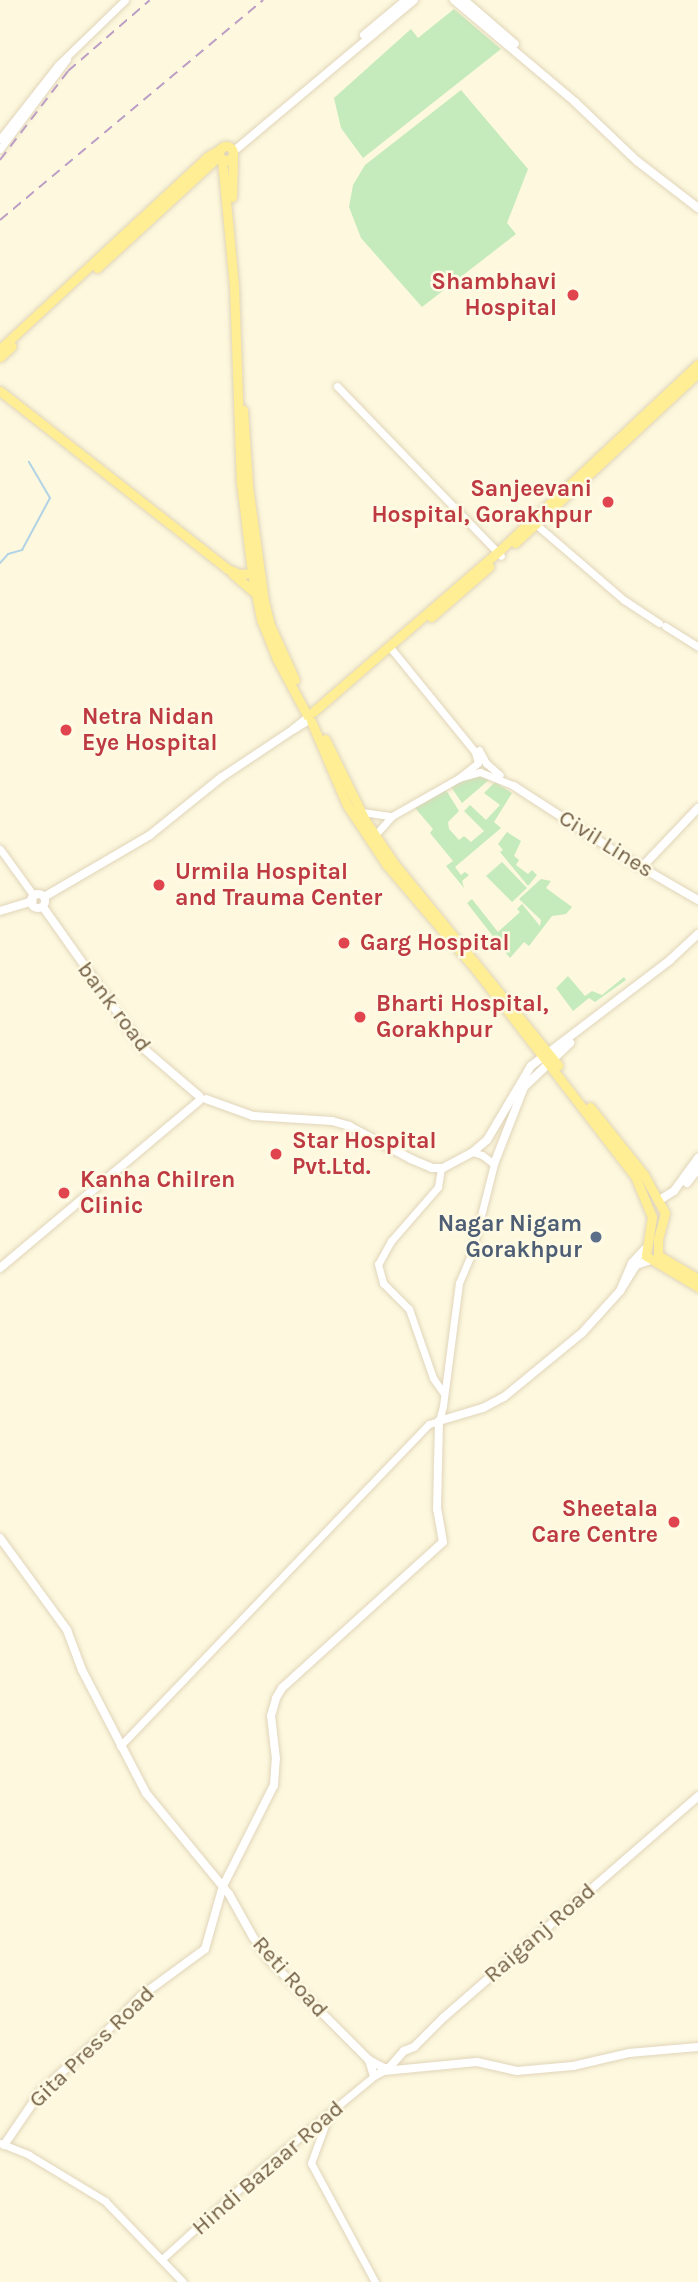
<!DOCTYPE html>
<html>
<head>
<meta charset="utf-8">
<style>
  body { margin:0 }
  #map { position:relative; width:698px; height:2282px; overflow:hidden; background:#fdf8de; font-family:Karla,sans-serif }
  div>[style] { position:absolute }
  .green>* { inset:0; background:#c5eabc }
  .stream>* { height:2px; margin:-1px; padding:0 1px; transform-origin:1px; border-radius:1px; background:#b2d3e6 }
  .roads { filter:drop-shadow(0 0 2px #e1d5ba) drop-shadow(0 0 2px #e1d5ba) }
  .tertiary>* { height:7px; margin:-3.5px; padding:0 3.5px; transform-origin:3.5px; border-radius:3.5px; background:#fff }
  .secondary>* { height:8px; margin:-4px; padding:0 4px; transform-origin:4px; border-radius:4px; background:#fff }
  .secondary>.ring { margin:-4px; padding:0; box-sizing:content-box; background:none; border:8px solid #fff; border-radius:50% }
  .primary>* { height:9px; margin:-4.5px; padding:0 4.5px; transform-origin:4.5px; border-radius:4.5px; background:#ffee93 }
  .primary>.ring { margin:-4.5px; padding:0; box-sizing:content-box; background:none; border:9px solid #ffee93; border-radius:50% }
  .rail>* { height:2px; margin-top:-1px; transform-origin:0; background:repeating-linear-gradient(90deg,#bc9dc5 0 10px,transparent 0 17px) }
  .dots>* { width:19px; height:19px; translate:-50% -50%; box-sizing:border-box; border:4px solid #fffae4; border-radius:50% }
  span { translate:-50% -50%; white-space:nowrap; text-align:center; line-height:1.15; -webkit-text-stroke:5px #fffae4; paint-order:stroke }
  .health-label { font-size:23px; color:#be3a42; font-weight:700 }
  .right { translate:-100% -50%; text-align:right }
  .left { translate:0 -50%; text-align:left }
  .street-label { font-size:23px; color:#736046 }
  .service-label { font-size:23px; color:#4e5e75; font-weight:700 }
</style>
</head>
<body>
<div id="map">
  <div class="green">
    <i style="clip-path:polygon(454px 9px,501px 49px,363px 158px,341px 128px,334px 98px,411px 29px,418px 38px)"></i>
    <i style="clip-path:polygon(461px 90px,528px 169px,507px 223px,516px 234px,422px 307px,361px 238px,349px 207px,353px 185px,365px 165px)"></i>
    <i style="clip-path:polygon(480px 774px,490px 779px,462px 803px,451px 787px,466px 777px)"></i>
    <i style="clip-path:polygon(495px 782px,512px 793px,494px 822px,501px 828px,455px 867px,461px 875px,465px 872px,469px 875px,462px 881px,464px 888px,446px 866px,453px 861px,430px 833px,433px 829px,415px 808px,446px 790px,459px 811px,448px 822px,449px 829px,459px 840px,464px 836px,471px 842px,484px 831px,464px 811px,470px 805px,486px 820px,500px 805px,484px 793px)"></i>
    <i style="clip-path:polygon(507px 832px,521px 841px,514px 856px,519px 860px,516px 865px,528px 874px,532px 870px,537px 875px,528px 886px,500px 852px,503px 850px,498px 844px)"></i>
    <i style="clip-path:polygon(502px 862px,527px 888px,512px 902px,486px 876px)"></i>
    <i style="clip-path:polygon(541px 879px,551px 881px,546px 888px,572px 907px,566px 914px,552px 916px,529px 946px,524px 942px,510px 958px,467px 903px,472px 899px,498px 932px,520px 912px,517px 909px,522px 904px,540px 926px,541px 920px,519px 899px)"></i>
    <i style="clip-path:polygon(568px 976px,585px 996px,592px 991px,602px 995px,624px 977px,626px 980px,595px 1002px,589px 998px,573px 1011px,556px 988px)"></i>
  </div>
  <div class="stream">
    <i style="left:0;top:563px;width:12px;rotate:-48deg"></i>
    <i style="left:8px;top:554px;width:15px;rotate:-16deg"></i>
    <i style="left:22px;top:550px;width:59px;rotate:-61.7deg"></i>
    <i style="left:50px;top:498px;width:42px;rotate:-120.3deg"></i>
  </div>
  <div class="roads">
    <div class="tertiary">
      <i style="left:0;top:139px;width:94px;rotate:-51.9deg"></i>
      <i style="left:58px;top:65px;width:93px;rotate:-44.1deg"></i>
      <i style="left:0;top:149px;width:112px;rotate:-53.3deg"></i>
      <i style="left:337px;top:386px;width:236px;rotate:46deg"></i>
      <i style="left:532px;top:521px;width:121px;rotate:40.7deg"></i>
      <i style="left:624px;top:600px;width:42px;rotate:33.3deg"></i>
      <i style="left:665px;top:626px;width:39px;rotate:32deg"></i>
      <i style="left:389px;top:646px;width:136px;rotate:50.9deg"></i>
      <i style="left:475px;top:752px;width:11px;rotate:75deg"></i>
      <i style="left:478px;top:763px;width:24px;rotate:142deg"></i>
      <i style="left:459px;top:778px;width:22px;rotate:-16deg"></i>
      <i style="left:480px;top:772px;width:37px;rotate:22deg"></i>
      <i style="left:479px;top:750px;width:15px;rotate:62deg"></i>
      <i style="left:486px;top:763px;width:18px;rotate:41deg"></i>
      <i style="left:362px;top:812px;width:30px;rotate:8deg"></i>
      <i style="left:375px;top:835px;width:25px;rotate:-48deg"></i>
      <i style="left:392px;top:816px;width:77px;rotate:-29.6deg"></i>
      <i style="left:0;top:849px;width:58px;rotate:54.1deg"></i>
      <i style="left:441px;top:1168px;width:19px;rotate:99deg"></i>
      <i style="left:438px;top:1187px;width:72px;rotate:131deg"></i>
      <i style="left:391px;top:1241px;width:26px;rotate:119deg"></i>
      <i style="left:378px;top:1264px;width:20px;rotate:75deg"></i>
      <i style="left:383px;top:1283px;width:37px;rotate:45deg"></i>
      <i style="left:409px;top:1309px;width:73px;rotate:70.8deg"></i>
      <i style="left:433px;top:1378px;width:19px;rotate:55deg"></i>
      <i style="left:120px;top:1746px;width:446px;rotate:-46.2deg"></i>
      <i style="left:429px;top:1424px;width:10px;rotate:-17deg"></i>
      <i style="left:439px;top:1421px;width:16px;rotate:-75deg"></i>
      <i style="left:443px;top:1406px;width:124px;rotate:-82.6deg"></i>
      <i style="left:459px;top:1283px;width:30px;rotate:-67deg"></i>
      <i style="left:471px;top:1255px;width:94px;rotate:-75.8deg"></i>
      <i style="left:494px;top:1164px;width:15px;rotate:-143deg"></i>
      <i style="left:482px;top:1155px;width:9px;rotate:-162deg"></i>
      <i style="left:328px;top:2117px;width:49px;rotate:110.3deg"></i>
      <i style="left:311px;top:2163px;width:135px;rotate:61.7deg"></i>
      <i style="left:0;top:2143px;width:31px;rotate:22deg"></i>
      <i style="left:29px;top:2155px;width:89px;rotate:31.2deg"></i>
      <i style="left:105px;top:2201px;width:112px;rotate:46.1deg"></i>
      <i style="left:162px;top:2259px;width:132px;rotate:-42.2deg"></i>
      <i style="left:260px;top:2170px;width:148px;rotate:-39.5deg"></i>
    </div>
    <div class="secondary">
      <i style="left:454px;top:0;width:158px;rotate:40.1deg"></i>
      <i style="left:575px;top:102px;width:86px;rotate:43.6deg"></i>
      <i style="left:637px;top:161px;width:77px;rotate:37.6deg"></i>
      <i style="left:464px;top:0;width:67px;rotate:40.8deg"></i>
      <i style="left:364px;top:35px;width:55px;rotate:-39.8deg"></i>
      <i style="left:234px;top:151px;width:235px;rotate:-40deg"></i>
      <i style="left:307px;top:718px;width:17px;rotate:140deg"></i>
      <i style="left:294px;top:729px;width:17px;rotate:-31deg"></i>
      <i style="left:514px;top:786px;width:129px;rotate:32.9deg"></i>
      <i style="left:622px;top:856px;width:88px;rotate:30.1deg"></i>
      <i style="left:642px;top:867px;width:81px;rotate:-46.5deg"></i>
      <i class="ring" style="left:31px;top:894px;width:6px;height:6px"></i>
      <i style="left:44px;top:897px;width:123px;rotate:-30.3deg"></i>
      <i style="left:150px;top:835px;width:92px;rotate:-38.9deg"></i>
      <i style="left:222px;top:777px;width:87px;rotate:-33.7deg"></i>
      <i style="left:43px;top:907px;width:173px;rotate:54.7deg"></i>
      <i style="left:143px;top:1048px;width:74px;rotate:40.6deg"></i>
      <i style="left:0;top:911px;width:34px;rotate:-17deg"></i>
      <i style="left:206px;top:1099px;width:50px;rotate:19.9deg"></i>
      <i style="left:253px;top:1116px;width:79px;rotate:3.6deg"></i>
      <i style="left:332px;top:1121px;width:18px;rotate:16deg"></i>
      <i style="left:349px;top:1126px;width:70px;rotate:28deg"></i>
      <i style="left:411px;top:1159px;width:23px;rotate:23deg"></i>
      <i style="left:432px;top:1168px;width:11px"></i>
      <i style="left:443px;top:1168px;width:34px;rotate:-28deg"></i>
      <i style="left:473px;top:1152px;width:18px;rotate:-41deg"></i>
      <i style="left:487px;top:1140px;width:86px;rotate:-59.3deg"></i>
      <i style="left:531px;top:1066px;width:175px;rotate:-37.3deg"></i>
      <i style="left:670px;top:960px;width:38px;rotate:-43deg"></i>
      <i style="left:494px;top:1164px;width:83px;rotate:-68.7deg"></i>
      <i style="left:524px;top:1087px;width:64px;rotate:-43.7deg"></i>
      <i style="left:687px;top:1183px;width:18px;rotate:-52deg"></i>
      <i style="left:658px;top:1201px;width:19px;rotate:-32deg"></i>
      <i style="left:674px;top:1191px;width:41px;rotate:-54deg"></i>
      <i style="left:645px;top:1249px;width:19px;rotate:133deg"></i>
      <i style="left:632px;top:1263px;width:30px;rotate:113deg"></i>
      <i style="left:620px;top:1291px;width:31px;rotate:-58deg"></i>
      <i style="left:636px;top:1265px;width:16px;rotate:-18deg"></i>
      <i style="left:0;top:1268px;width:260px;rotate:-40deg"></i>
      <i style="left:0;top:1538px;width:114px;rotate:53.9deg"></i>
      <i style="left:67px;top:1630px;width:43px;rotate:69.4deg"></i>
      <i style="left:82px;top:1670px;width:139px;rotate:62.5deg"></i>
      <i style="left:146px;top:1793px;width:131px;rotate:50.6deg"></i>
      <i style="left:229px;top:1894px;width:49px;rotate:60.8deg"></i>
      <i style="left:253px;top:1937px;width:29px;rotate:55deg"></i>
      <i style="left:270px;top:1961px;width:140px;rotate:45deg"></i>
      <i style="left:369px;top:2060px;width:17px;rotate:28deg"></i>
      <i style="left:384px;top:2068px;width:3px;rotate:90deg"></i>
      <i style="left:384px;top:2071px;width:11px;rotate:153deg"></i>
      <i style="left:374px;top:2076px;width:17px;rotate:-107deg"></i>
      <i style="left:384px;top:2068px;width:5px"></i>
      <i style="left:389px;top:2068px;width:23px;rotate:-49deg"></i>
      <i style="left:404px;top:2051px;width:11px;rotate:-22deg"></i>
      <i style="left:414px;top:2047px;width:41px;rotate:-45deg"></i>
      <i style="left:443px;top:2018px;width:338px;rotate:-41deg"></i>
      <i style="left:384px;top:2071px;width:93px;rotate:-5.5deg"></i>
      <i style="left:477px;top:2062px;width:41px;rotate:12.7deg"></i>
      <i style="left:517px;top:2071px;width:56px;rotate:-5.1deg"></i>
      <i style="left:573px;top:2066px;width:57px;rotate:-13.1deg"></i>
      <i style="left:629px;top:2053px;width:69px;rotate:-5deg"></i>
      <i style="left:4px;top:2145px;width:65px;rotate:-55.6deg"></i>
      <i style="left:41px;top:2091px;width:82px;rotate:-42deg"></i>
      <i style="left:102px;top:2036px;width:56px;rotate:-45.7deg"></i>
      <i style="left:141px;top:1996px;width:79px;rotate:-36.3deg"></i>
      <i style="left:205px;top:1949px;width:66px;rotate:-74.1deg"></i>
      <i style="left:223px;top:1886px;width:113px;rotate:-63.2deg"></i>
      <i style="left:274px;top:1785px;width:26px;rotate:-86deg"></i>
      <i style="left:276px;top:1759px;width:43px;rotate:-96.6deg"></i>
      <i style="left:271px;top:1716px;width:19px;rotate:-74deg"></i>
      <i style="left:276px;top:1698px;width:12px;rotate:-59deg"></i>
      <i style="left:282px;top:1688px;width:217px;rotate:-42.2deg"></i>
      <i style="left:443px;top:1542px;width:34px;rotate:-100deg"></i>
      <i style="left:437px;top:1509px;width:88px;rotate:-88.7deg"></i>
      <i style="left:439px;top:1421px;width:46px;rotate:-16.5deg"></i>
      <i style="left:483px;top:1408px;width:24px;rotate:-28deg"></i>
      <i style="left:504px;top:1397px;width:101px;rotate:-39.4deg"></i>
      <i style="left:582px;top:1333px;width:57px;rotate:-47.9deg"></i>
    </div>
    <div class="primary">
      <i class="ring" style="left:219px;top:146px;width:5px;height:5px"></i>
      <i style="left:222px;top:159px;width:127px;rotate:84.6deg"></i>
      <i style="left:234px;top:285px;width:197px;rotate:88deg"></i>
      <i style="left:241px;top:482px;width:92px;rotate:83.1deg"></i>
      <i style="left:252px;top:573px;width:47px;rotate:78.9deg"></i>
      <i style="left:261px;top:619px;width:43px;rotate:68.2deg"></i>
      <i style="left:277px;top:659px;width:64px;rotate:61.8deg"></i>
      <i style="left:232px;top:197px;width:40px;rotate:-88.6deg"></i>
      <i style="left:97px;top:268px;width:166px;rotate:-42.6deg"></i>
      <i style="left:0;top:349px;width:282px;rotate:-42.8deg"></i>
      <i style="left:207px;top:157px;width:16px;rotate:-30deg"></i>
      <i style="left:0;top:357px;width:16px;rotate:-43deg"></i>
      <i style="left:0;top:391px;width:289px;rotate:38deg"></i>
      <i style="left:228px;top:569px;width:12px;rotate:24deg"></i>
      <i style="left:239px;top:574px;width:19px;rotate:-3deg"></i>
      <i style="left:243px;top:410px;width:76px;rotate:86.2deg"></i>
      <i style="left:248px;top:486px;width:116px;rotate:82.1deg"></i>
      <i style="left:264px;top:601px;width:25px;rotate:76deg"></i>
      <i style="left:270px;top:625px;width:60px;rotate:65.6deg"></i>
      <i style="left:515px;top:543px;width:250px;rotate:-42.9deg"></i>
      <i style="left:232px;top:573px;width:35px;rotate:41deg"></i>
      <i style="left:431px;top:617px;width:77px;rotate:-40.8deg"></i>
      <i style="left:313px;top:712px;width:245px;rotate:-40.9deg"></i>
      <i style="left:498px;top:552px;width:274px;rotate:-43.2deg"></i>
      <i style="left:311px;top:721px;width:91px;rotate:66.8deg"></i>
      <i style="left:347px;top:805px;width:71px;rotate:56.5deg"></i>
      <i style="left:386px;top:864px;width:140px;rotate:49.6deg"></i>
      <i style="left:477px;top:971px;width:259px;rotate:52.4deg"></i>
      <i style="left:635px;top:1176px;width:44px;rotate:67.5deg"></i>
      <i style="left:652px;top:1217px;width:39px;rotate:99deg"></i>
      <i style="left:646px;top:1256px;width:61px;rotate:30.8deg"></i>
      <i style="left:325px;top:739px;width:90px;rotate:63.7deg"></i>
      <i style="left:365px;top:820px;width:50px;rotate:56.3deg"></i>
      <i style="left:393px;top:862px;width:262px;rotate:50.9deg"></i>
      <i style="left:590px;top:1107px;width:87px;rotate:51.5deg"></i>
      <i style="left:644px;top:1175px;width:43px;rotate:61.1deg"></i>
      <i style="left:665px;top:1213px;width:27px;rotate:105deg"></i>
      <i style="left:658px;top:1239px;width:16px;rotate:90deg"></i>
      <i style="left:658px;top:1255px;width:47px;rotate:31deg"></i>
    </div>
  </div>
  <div class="rail">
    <i style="left:0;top:160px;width:112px;rotate:-52.6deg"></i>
    <i style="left:68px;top:71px;width:108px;rotate:-40.9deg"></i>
    <i style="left:0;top:220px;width:343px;rotate:-39.9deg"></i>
  </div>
  <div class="dots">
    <i style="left:573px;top:295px;background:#e0444e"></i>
    <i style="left:608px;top:502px;background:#e0444e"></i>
    <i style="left:66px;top:730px;background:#e0444e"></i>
    <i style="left:159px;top:885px;background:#e0444e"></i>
    <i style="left:344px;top:943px;background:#e0444e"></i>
    <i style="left:360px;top:1017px;background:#e0444e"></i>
    <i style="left:276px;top:1154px;background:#e0444e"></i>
    <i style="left:64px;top:1193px;background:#e0444e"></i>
    <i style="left:596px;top:1237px;background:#5c6f8a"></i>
    <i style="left:674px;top:1522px;background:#e0444e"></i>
  </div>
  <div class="health-label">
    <span class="right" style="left:557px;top:295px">Shambhavi<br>Hospital</span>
    <span class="right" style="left:592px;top:502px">Sanjeevani<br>Hospital, Gorakhpur</span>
    <span class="left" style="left:82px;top:730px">Netra Nidan<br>Eye Hospital</span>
    <span class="left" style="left:175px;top:885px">Urmila Hospital<br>and Trauma Center</span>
    <span class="left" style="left:360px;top:943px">Garg Hospital</span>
    <span class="left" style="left:376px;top:1017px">Bharti Hospital,<br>Gorakhpur</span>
    <span class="left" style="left:292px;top:1154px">Star Hospital<br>Pvt.Ltd.</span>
    <span class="left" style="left:80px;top:1193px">Kanha Chilren<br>Clinic</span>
    <span class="right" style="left:658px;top:1522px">Sheetala<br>Care Centre</span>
  </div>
  <div class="street-label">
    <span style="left:606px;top:844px;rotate:32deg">Civil Lines</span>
    <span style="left:114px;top:1007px;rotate:53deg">bank road</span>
    <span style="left:540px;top:1933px;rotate:-41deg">Raiganj Road</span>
    <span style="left:290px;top:1977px;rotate:48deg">Reti Road</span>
    <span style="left:92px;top:2047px;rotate:-44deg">Gita Press Road</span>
    <span style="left:268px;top:2168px;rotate:-41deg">Hindi Bazaar Road</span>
  </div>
  <div class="service-label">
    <span class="right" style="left:582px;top:1237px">Nagar Nigam<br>Gorakhpur</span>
  </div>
</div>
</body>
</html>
